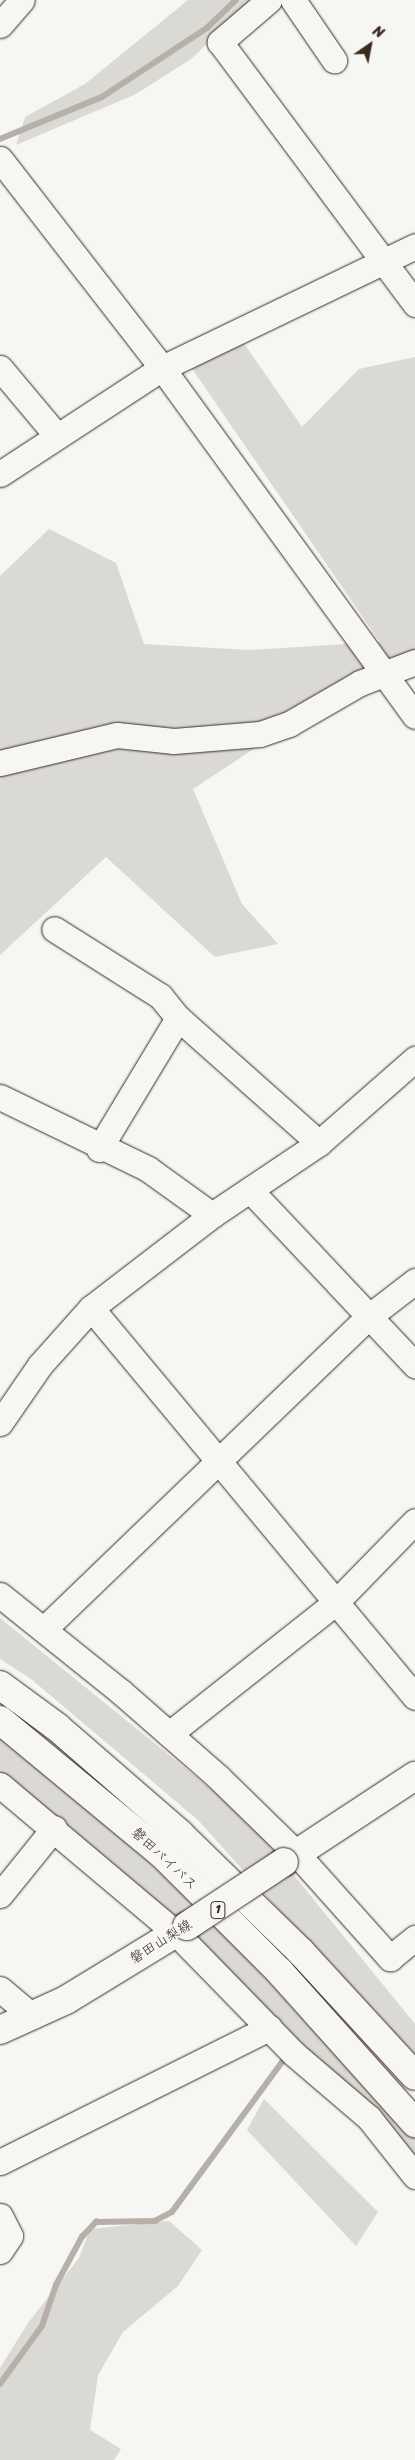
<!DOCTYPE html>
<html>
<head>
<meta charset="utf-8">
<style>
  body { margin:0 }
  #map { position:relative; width:415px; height:2460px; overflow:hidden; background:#f6f6f2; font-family:Sriracha,"Klee One",sans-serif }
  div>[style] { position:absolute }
  .green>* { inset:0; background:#dad9d3 }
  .stream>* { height:5.5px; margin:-2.75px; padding:0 2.75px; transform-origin:2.75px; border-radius:2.75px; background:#b6b0a9 }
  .roads { filter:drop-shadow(0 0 1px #3b2a1e) drop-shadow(0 0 1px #3b2a1e) }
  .minor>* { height:25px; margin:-12.5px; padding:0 12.5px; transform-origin:12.5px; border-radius:12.5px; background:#f6f6f2 }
  .major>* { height:28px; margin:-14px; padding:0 14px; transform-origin:14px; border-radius:14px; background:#f6f6f2 }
  .highway>* { height:28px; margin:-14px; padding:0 14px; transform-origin:14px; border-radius:14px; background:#f6f6f2 }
  .bridges { filter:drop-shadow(0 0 1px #3b2a1e) drop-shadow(0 0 1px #3b2a1e) }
  .major-bridge>* { height:28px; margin:-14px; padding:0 14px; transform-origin:14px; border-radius:14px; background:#f6f6f2 }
  span { translate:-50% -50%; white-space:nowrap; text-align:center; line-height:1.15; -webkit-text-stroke:4px #f6f6f2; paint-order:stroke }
  .shield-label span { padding:1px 4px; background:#f6f6f2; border:1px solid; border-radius:4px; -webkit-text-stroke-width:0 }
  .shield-label { font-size:12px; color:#3b2a1e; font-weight:700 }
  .street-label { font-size:14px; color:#3b2a1e }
  .north { position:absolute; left:345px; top:20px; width:50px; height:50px; -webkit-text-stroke:4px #f6f6f2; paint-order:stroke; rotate:33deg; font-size:14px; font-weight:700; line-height:20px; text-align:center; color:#3b2a1e }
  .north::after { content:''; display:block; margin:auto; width:18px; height:22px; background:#3b2a1e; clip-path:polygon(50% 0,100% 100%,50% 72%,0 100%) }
</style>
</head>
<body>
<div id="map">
  <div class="green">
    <i style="clip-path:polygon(188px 0,252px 0,191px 59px,136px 94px,16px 145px,25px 117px,85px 84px)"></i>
    <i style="clip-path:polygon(236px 332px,302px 427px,359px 369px,415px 357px,415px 662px,310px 712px,193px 789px,242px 904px,278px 944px,215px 957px,106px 857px,0 955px,0 576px,49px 529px,116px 563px,144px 644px,249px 650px,380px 642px,184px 357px)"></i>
    <i style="clip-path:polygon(0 1618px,248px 1819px,415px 2024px,415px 2062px,198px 1820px,31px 1679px,0 1659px)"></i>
    <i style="clip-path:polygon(0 1729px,75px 1779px,415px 2123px,415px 2176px,310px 2066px,0 1789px)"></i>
    <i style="clip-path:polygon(264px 2099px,378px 2212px,356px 2246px,247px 2130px)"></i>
    <i style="clip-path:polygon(169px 2221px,202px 2250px,178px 2286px,123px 2332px,98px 2375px,90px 2430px,121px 2449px,114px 2460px,0 2460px,0 2368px,28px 2323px,79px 2258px,90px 2229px)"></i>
  </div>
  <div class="stream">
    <i style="left:0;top:139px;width:110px;rotate:-22.4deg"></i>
    <i style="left:102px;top:97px;width:126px;rotate:-33.3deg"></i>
    <i style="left:207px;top:28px;width:40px;rotate:-44deg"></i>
    <i style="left:0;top:2384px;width:72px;rotate:-54.1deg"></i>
    <i style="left:42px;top:2326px;width:43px;rotate:-71.1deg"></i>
    <i style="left:56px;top:2285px;width:55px;rotate:-61.6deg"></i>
    <i style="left:82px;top:2237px;width:21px;rotate:-47deg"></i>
    <i style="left:96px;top:2222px;width:59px;rotate:-1deg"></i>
    <i style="left:155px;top:2221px;width:19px;rotate:-28deg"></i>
    <i style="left:172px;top:2212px;width:186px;rotate:-53.7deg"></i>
  </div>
  <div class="roads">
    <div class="minor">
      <i style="left:269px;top:0;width:65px;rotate:139.4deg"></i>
      <i style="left:220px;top:42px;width:327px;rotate:53.3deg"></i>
      <i style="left:293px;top:0;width:73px;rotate:55.7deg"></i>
      <i style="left:0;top:25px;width:33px;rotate:-49deg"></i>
      <i style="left:0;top:159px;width:264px;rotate:52.2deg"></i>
      <i style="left:162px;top:368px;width:430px;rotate:54deg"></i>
      <i style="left:0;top:368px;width:89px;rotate:50deg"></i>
      <i style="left:0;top:474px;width:194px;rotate:-33.2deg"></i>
      <i style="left:162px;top:368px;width:281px;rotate:-25.7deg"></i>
      <i style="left:0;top:763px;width:120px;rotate:-13.5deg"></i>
      <i style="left:117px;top:735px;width:57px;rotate:6deg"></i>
      <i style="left:174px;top:741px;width:86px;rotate:-4.7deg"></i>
      <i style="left:260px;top:734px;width:31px;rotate:-19deg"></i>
      <i style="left:289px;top:724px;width:82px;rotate:-30deg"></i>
      <i style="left:360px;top:683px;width:59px;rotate:-20.9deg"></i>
      <i style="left:0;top:1097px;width:165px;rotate:25.9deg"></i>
      <i style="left:148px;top:1169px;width:79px;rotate:35.7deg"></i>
      <i style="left:319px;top:1143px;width:128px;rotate:-41.2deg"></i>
      <i style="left:99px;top:1149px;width:153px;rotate:-58.9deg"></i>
      <i style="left:250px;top:1190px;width:241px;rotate:46.7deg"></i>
      <i style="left:91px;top:1308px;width:506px;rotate:50.21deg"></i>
      <i style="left:0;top:1423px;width:70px;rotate:-55.4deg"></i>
      <i style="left:40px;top:1365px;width:76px;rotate:-48.2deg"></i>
      <i style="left:91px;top:1308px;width:153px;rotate:-37.5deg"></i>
      <i style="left:212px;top:1215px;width:129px;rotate:-33.9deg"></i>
      <i style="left:319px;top:1143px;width:188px;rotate:-138.4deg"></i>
      <i style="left:178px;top:1018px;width:28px;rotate:-129deg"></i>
      <i style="left:160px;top:996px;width:125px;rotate:-147.7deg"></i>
      <i style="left:0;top:1595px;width:155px;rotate:38.7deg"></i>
      <i style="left:121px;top:1692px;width:129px;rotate:41.2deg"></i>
      <i style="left:218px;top:1777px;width:110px;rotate:44.3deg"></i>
      <i style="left:297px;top:1854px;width:140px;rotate:48.2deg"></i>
      <i style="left:390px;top:1958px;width:32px;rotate:-39deg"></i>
      <i style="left:44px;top:1629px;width:448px;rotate:-43.9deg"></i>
      <i style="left:367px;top:1318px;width:61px;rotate:-37.6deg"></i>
      <i style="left:169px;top:1734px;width:213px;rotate:-38.3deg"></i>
      <i style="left:336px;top:1602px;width:113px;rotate:-45.7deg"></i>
      <i style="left:0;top:1785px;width:231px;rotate:40.1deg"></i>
      <i style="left:177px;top:1934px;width:166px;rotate:45.7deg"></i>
      <i style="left:293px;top:2053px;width:100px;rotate:40.5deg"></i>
      <i style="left:369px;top:2118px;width:74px;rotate:51.6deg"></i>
      <i style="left:0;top:1895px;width:86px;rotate:-51.1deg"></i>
      <i style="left:0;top:1989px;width:42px;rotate:40.2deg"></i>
      <i style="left:0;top:2162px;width:301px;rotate:-26.5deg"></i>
      <i style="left:0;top:2216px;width:22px;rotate:63deg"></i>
      <i style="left:10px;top:2236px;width:18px;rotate:124deg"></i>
    </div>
    <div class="major">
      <i style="left:284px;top:1862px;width:157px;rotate:-33.3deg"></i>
      <i style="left:0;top:2030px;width:72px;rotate:-24.4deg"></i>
      <i style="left:66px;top:2000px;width:142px;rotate:-31.4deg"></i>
    </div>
    <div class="highway">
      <i style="left:0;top:1685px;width:71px;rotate:36.4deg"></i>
      <i style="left:57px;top:1727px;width:163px;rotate:41deg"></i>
      <i style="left:180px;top:1834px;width:169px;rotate:44.3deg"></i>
      <i style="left:301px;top:1952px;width:168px;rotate:47.4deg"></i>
      <i style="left:0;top:1720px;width:209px;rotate:39.6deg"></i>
      <i style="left:161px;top:1853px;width:168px;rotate:45deg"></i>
      <i style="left:280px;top:1972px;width:203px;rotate:48.2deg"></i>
    </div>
  </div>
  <div class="bridges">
    <div class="major-bridge">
      <i style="left:187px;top:1926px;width:116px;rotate:-33.4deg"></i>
    </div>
  </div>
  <div class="shield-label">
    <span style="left:218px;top:1910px">1</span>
  </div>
  <div class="street-label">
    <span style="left:164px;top:1859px;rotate:43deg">磐田バイパス</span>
    <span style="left:161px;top:1942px;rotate:-32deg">磐田山梨線</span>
  </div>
  <div class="north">N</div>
</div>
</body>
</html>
